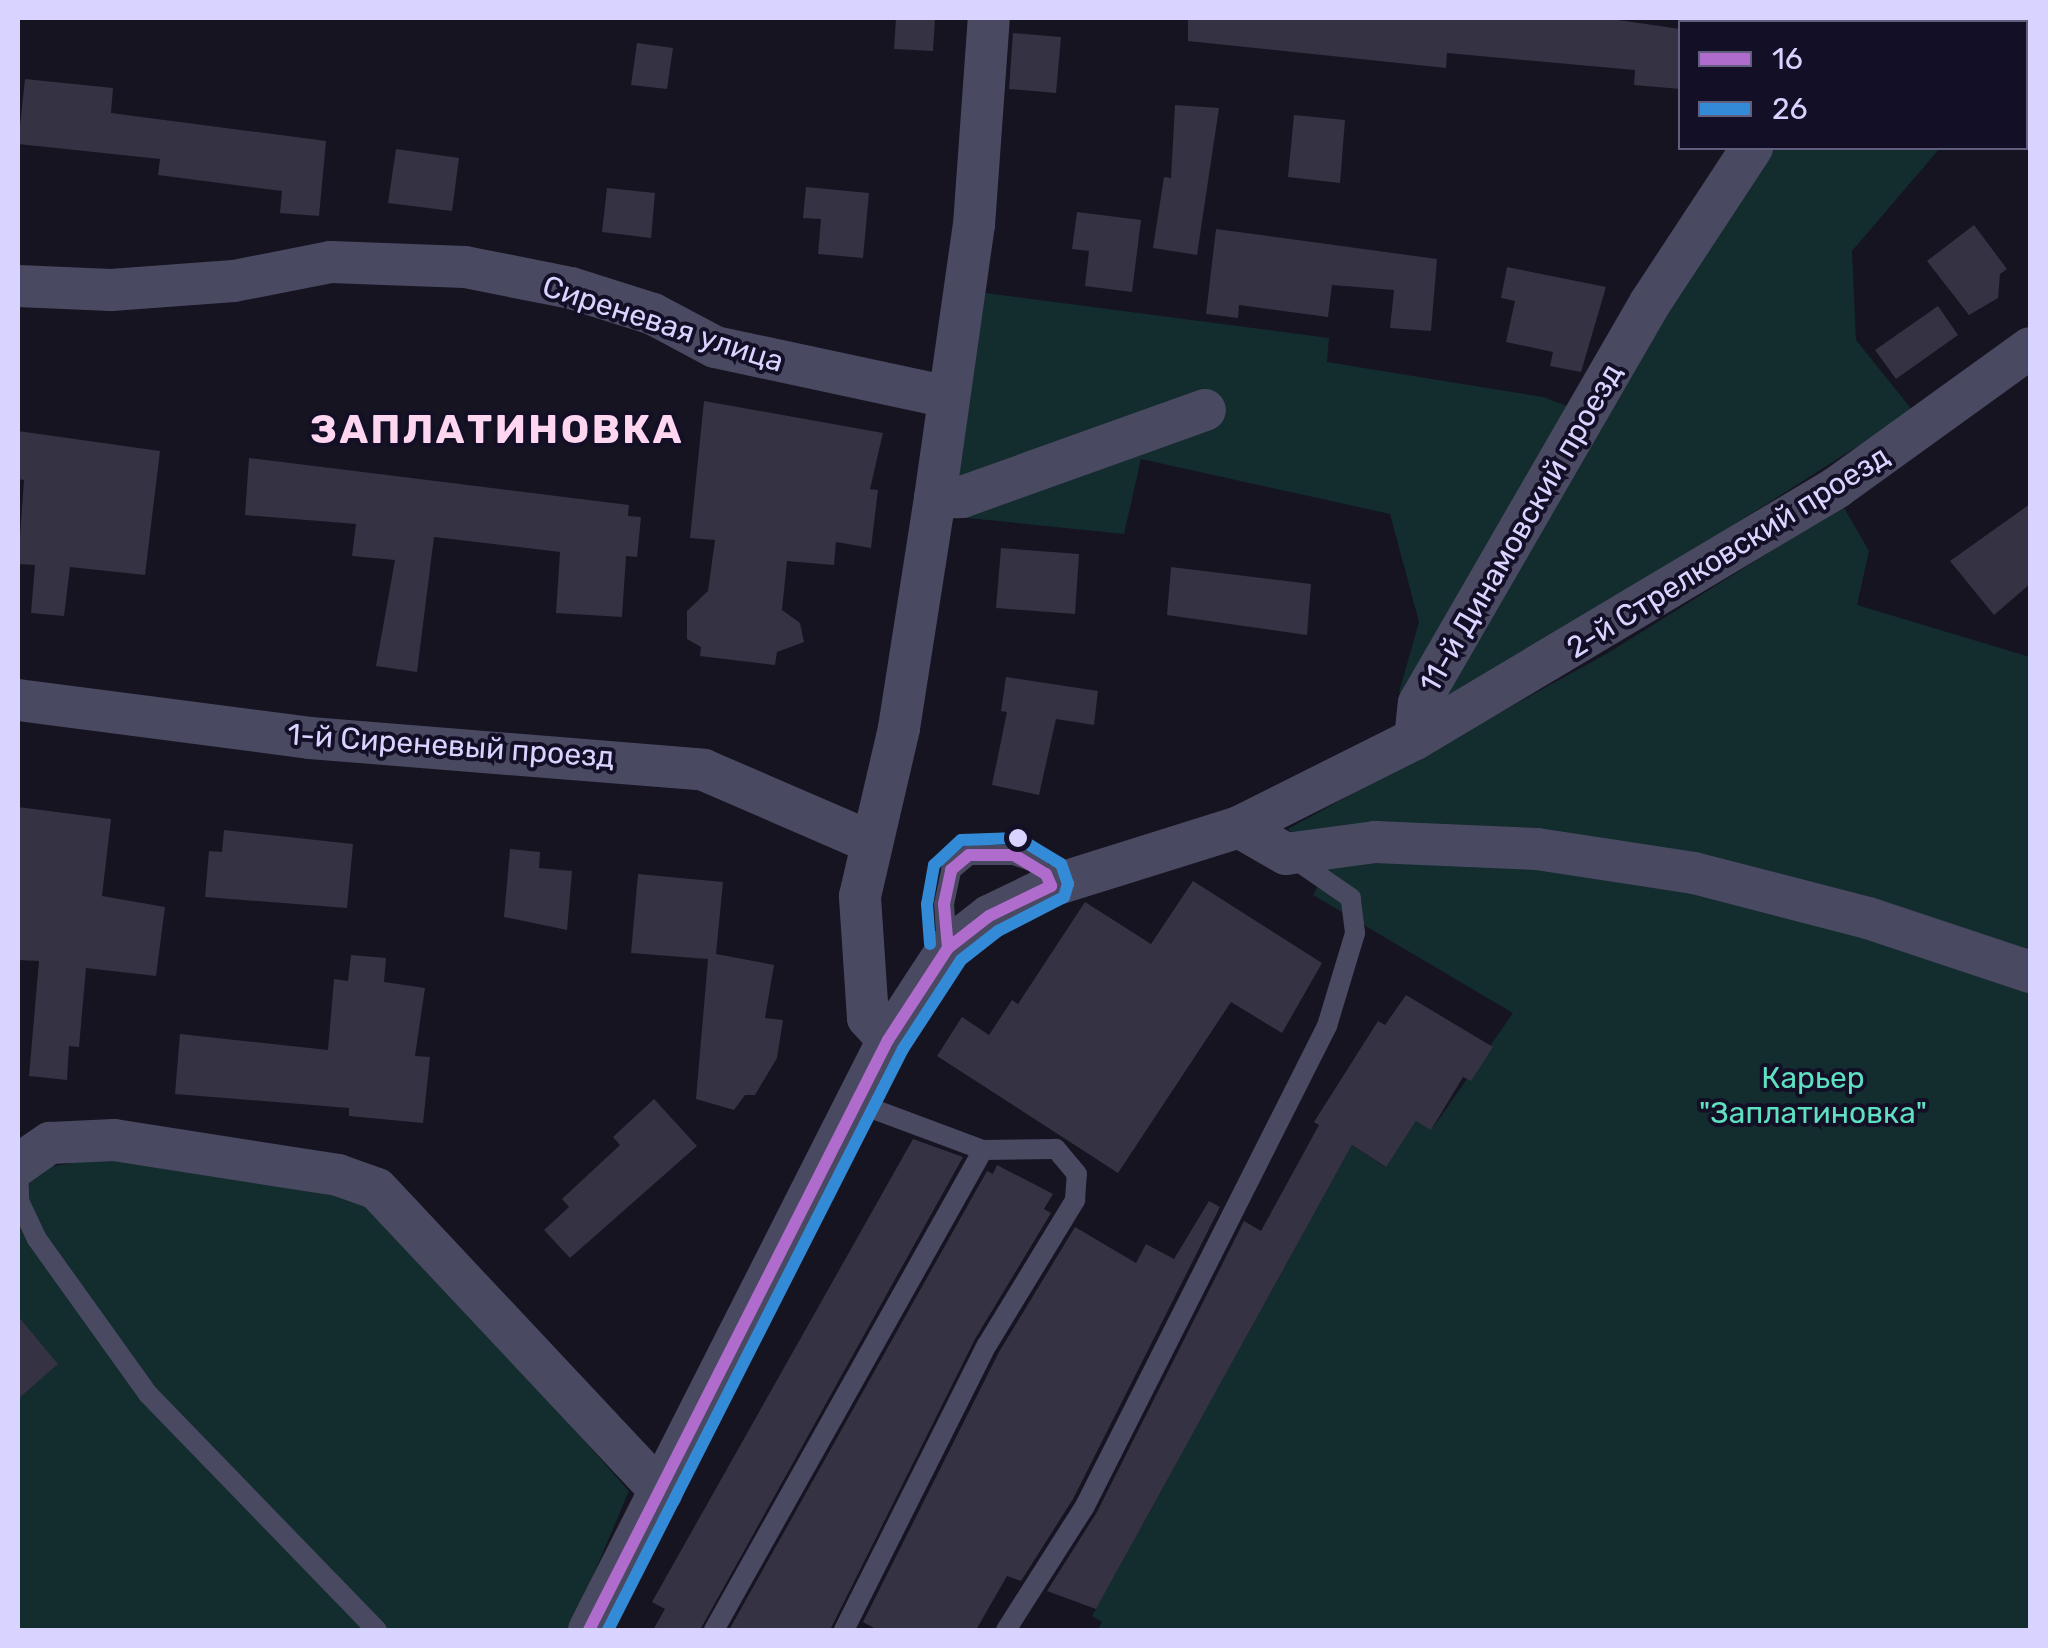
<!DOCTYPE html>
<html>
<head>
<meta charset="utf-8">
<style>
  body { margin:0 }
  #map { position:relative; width:2048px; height:1648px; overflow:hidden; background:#161421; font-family:Rubik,sans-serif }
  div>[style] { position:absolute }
  .green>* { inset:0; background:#132c2d }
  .building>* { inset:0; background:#343243 }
  .lane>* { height:20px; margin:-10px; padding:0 10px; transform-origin:10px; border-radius:10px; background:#4a4962 }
  .street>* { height:42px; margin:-21px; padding:0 21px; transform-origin:21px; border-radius:21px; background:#4a4962 }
  .bus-1>* { height:12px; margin:-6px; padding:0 6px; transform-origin:6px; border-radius:6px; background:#b06ccc }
  .bus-2>* { height:12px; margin:-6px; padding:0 6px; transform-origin:6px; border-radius:6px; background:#338bd7 }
  .dots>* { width:28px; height:28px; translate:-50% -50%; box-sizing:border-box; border:5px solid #130f26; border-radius:50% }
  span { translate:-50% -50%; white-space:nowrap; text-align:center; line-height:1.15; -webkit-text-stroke:8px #130f26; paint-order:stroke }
  .street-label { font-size:30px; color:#d9d4ff }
  .park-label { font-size:30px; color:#5fe0c0 }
  .district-label { font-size:40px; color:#ffd6f0; font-weight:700; letter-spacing:2.5px }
  .frame { position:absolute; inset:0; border:20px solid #d9d4ff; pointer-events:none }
  .legend { position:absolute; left:1678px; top:20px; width:350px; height:130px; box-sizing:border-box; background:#130f26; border:2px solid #625e7d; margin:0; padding:12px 18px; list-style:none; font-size:30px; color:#d9d4ff }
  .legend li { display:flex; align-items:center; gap:20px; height:50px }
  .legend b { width:50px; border:2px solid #625e7d }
</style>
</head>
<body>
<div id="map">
  <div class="green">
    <i style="clip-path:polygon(1849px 18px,2030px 18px,2030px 41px,2026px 47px,2026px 22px,1846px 22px)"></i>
    <i style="clip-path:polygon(1770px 148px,1940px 148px,1852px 251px,1856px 340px,1913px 411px,1530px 654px,1442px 700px,1664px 313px)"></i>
    <i style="clip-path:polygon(978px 292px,1329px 338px,1327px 362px,1543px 397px,1578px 410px,1409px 698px,1399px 692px,1419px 622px,1390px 514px,1141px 459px,1124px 534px,949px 516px)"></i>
    <i style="clip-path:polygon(1843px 506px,1869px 551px,1857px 605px,2030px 657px,2030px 1630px,1098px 1630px,1102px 1622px,1092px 1616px,1352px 1145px,1385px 1167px,1416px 1121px,1432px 1129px,1513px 1013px,1313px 895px,1328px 868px,1288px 829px,1608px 653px)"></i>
    <i style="clip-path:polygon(114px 1156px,372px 1202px,629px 1491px,570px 1630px,18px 1630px,18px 1172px)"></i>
  </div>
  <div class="building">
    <i style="clip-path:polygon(896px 18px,935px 18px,933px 51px,894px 49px)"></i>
    <i style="clip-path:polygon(1188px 18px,1605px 18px,1680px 29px,1680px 89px,1634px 85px,1635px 70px,1447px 53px,1446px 68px,1188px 41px)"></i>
    <i style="clip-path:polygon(1013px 33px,1061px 37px,1056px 93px,1009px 89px)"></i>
    <i style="clip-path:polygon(637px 43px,673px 48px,667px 89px,631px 85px)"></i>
    <i style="clip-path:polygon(25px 79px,113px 88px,111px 113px,326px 141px,319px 216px,280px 213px,282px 191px,158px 175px,160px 159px,18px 144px)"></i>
    <i style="clip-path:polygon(1175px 105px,1219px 108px,1197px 255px,1153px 248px,1164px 177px,1171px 178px)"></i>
    <i style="clip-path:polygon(1294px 115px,1345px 120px,1340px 183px,1288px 177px)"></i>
    <i style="clip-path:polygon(396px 149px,459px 158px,452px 211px,388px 203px)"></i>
    <i style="clip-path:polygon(806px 187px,869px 193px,863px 258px,818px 254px,821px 219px,803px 218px)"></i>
    <i style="clip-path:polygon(607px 188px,655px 193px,651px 238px,602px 232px)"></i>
    <i style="clip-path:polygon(1077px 212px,1141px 220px,1132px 292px,1085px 286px,1089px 251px,1072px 249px)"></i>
    <i style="clip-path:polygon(1974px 225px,2007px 269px,2000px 274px,1998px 298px,1969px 315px,1927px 261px)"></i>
    <i style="clip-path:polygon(1216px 229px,1437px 259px,1431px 331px,1390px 328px,1394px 290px,1332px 285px,1328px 317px,1239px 305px,1238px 318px,1206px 314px)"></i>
    <i style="clip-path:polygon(1507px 267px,1606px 287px,1581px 372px,1550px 366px,1553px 352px,1506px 342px,1515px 301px,1501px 298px)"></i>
    <i style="clip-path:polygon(1938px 306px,1958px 335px,1896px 379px,1875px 350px)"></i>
    <i style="clip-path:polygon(704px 401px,883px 433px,870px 489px,878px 490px,871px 548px,836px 542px,834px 565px,787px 561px,782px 610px,800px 623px,804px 642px,777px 652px,775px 665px,700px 656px,701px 647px,687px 639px,687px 611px,708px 591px,715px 540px,690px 538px)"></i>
    <i style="clip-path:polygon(18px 431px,160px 451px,145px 575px,70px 567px,64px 616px,31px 613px,35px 565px,18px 564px,24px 480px,18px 479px)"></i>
    <i style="clip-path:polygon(249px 458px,629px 505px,628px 516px,641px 517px,637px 557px,626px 556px,622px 617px,556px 613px,560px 552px,434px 537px,417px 672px,376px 666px,395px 560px,352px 556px,356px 524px,245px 515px)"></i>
    <i style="clip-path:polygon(2030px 504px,2030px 584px,1994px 615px,1950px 561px)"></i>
    <i style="clip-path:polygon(1001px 548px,1079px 554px,1075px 614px,996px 608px)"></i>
    <i style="clip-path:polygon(1171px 567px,1311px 584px,1307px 635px,1167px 615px)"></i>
    <i style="clip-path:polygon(1006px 677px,1098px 691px,1094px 725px,1056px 719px,1039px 795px,992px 785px,1007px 712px,1001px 711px)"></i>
    <i style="clip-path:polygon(18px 807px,111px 819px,102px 896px,165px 907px,156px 976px,86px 968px,79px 1047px,69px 1046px,67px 1080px,29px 1076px,39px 961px,18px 960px)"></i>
    <i style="clip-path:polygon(224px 830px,353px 844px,347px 908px,205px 897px,209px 851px,222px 852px)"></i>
    <i style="clip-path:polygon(510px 849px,540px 852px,539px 868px,572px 871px,567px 930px,504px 917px)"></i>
    <i style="clip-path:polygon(638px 874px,723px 882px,716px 954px,774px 965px,765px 1018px,783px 1020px,777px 1058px,755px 1095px,745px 1095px,734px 1110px,696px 1099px,708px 959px,631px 953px)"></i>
    <i style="clip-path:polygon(1193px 881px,1322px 963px,1282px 1033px,1231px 1002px,1118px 1173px,937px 1056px,962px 1017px,989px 1035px,1012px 1000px,1018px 1004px,1085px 902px,1151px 944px)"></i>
    <i style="clip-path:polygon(351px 955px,386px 958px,384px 982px,425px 988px,415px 1056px,430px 1057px,423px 1123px,349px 1116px,349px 1108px,175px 1094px,180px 1034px,328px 1050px,334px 979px,348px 981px)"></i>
    <i style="clip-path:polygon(1406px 995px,1493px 1047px,1471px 1081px,1463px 1077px,1431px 1130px,1416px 1121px,1386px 1167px,1352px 1145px,1096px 1609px,1047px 1591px,1097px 1512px,1244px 1221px,1261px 1231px,1319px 1125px,1314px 1122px,1378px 1021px,1385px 1025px)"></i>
    <i style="clip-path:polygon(654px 1099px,697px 1146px,570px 1258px,544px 1230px,569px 1207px,562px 1199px,620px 1145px,613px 1137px)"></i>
    <i style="clip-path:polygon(913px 1139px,963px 1157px,700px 1630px,653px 1630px,665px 1609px,652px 1602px)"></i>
    <i style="clip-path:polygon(997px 1165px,1053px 1194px,1044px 1209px,1051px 1213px,975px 1339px,830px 1630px,729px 1630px,987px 1171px,993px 1174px)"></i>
    <i style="clip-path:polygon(1209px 1201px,1220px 1207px,1073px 1499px,1021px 1581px,1007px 1576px,976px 1630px,878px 1630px,863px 1622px,999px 1352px,1075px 1227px,1136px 1263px,1146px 1244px,1174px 1259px)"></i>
    <i style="clip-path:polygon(18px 1316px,58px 1364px,18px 1399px)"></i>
  </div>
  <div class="lane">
    <i style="left:947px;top:947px;width:43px;rotate:-94deg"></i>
    <i style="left:944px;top:904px;width:35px;rotate:-78deg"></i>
    <i style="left:951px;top:870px;width:23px;rotate:-40deg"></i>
    <i style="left:969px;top:855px;width:45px"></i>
    <i style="left:1014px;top:855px;width:23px;rotate:20deg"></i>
    <i style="left:1036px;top:863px;width:27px;rotate:57deg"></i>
    <i style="left:18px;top:1165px;width:36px;rotate:88deg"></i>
    <i style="left:19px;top:1201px;width:42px;rotate:64.7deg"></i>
    <i style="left:37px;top:1239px;width:191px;rotate:54.4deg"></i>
    <i style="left:148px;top:1394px;width:329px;rotate:45.9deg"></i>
    <i style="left:714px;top:1630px;width:550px;rotate:-60.73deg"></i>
    <i style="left:844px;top:1630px;width:319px;rotate:-63.4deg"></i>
    <i style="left:987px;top:1345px;width:170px;rotate:-58.7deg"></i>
    <i style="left:1075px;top:1200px;width:26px;rotate:-86deg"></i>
    <i style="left:1077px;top:1174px;width:33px;rotate:-130deg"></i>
    <i style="left:1056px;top:1149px;width:73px;rotate:179.2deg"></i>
    <i style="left:983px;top:1150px;width:132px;rotate:-159.6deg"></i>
    <i style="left:1006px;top:1630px;width:147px;rotate:-57.5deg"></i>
    <i style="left:1085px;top:1506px;width:538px;rotate:-63.24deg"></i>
    <i style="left:1327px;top:1026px;width:97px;rotate:-73.2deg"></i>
    <i style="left:1355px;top:933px;width:35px;rotate:-97deg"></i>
    <i style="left:1351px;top:898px;width:70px;rotate:-145.4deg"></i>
  </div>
  <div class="street">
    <i style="left:1825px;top:22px;width:5px;rotate:-53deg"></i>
    <i style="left:18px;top:286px;width:93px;rotate:2.5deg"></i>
    <i style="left:111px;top:290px;width:123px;rotate:-4.2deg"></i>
    <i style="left:234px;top:281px;width:99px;rotate:-11.1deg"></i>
    <i style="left:331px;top:262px;width:134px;rotate:2.1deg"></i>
    <i style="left:465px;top:267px;width:108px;rotate:11.2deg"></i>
    <i style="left:571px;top:288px;width:86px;rotate:17.6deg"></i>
    <i style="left:653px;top:314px;width:70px;rotate:28deg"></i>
    <i style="left:715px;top:347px;width:238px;rotate:12.1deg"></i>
    <i style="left:935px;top:498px;width:27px;rotate:-2deg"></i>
    <i style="left:962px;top:497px;width:258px;rotate:-19.7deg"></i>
    <i style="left:18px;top:700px;width:294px;rotate:7.4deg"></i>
    <i style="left:310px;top:738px;width:395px;rotate:4.6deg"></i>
    <i style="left:704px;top:770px;width:181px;rotate:23.4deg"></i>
    <i style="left:1415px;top:739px;width:490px;rotate:-30.8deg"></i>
    <i style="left:1836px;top:488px;width:239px;rotate:-35.8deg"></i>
    <i style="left:1239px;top:827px;width:54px;rotate:29.9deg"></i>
    <i style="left:1286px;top:854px;width:90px;rotate:-7.7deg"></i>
    <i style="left:1375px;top:842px;width:162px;rotate:2.5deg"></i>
    <i style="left:1537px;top:849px;width:159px;rotate:8.7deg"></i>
    <i style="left:1694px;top:873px;width:180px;rotate:14.5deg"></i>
    <i style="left:1868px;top:918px;width:171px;rotate:18.4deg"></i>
    <i style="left:888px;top:1040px;width:30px;rotate:-132deg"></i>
    <i style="left:868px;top:1018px;width:122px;rotate:-93.8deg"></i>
    <i style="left:860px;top:896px;width:172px;rotate:-76.9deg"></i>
    <i style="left:899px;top:728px;width:233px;rotate:-81.1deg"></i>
    <i style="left:935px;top:498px;width:276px;rotate:-81.9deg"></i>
    <i style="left:974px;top:225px;width:208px;rotate:-85.9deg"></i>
    <i style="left:18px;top:1165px;width:39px;rotate:-35deg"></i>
    <i style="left:50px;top:1143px;width:64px;rotate:-2.7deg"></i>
    <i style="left:114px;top:1140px;width:227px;rotate:8.9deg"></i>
    <i style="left:338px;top:1175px;width:41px;rotate:19.7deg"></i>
    <i style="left:377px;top:1189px;width:416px;rotate:46.8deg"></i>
    <i style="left:589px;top:1630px;width:661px;rotate:-63.13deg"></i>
    <i style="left:888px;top:1040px;width:110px;rotate:-56.9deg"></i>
    <i style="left:948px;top:948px;width:52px;rotate:-38deg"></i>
    <i style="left:989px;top:916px;width:69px;rotate:-25.8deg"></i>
    <i style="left:1051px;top:886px;width:197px;rotate:-17.4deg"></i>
    <i style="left:1239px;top:827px;width:197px;rotate:-26.6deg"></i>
    <i style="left:1415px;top:739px;width:36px;rotate:-84deg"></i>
    <i style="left:1419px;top:703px;width:462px;rotate:-60deg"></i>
    <i style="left:1650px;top:303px;width:186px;rotate:-56.7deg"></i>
  </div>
  <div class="bus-1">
    <i style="left:969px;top:855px;width:45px"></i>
    <i style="left:1014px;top:855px;width:37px;rotate:31deg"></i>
    <i style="left:1046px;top:874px;width:13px;rotate:67deg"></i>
    <i style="left:1051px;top:886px;width:69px;rotate:154.2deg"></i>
    <i style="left:989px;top:916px;width:52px;rotate:142deg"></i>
    <i style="left:948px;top:948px;width:44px;rotate:-95.2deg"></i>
    <i style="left:944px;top:904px;width:35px;rotate:-78deg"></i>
    <i style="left:951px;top:870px;width:23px;rotate:-40deg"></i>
    <i style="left:589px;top:1630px;width:661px;rotate:-63.13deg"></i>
    <i style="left:888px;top:1040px;width:110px;rotate:-56.9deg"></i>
  </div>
  <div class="bus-2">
    <i style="left:608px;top:1630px;width:652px;rotate:-63.08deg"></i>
    <i style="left:903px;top:1049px;width:106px;rotate:-56.9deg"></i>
    <i style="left:961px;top:960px;width:47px;rotate:-38.1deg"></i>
    <i style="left:998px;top:931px;width:74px;rotate:-27.3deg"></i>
    <i style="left:1064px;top:897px;width:14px;rotate:-73deg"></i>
    <i style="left:1068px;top:884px;width:21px;rotate:-109deg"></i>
    <i style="left:1061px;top:864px;width:50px;rotate:-148.8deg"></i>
    <i style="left:1018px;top:838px;width:57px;rotate:178deg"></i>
    <i style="left:961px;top:840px;width:37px;rotate:137deg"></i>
    <i style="left:934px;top:865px;width:40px;rotate:100deg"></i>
    <i style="left:927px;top:904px;width:40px;rotate:85.7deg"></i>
  </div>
  <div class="dots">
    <i style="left:1018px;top:838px;background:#d9d4ff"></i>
  </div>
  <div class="street-label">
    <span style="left:663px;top:324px;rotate:18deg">Сиреневая улица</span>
    <span style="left:1521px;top:528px;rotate:-60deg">11-й Динамовский проезд</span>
    <span style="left:1728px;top:552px;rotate:-32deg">2-й Стрелковский проезд</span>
    <span style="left:451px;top:746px;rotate:4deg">1-й Сиреневый проезд</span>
  </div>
  <div class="park-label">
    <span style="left:1813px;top:1095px">Карьер<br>"Заплатиновка"</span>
  </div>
  <div class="district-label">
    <span style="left:497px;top:430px">ЗАПЛАТИНОВКА</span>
  </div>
  <div class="frame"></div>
  <ul class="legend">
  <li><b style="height:12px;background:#b06ccc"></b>16</li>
  <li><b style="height:12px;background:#338bd7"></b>26</li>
  </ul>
</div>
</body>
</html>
